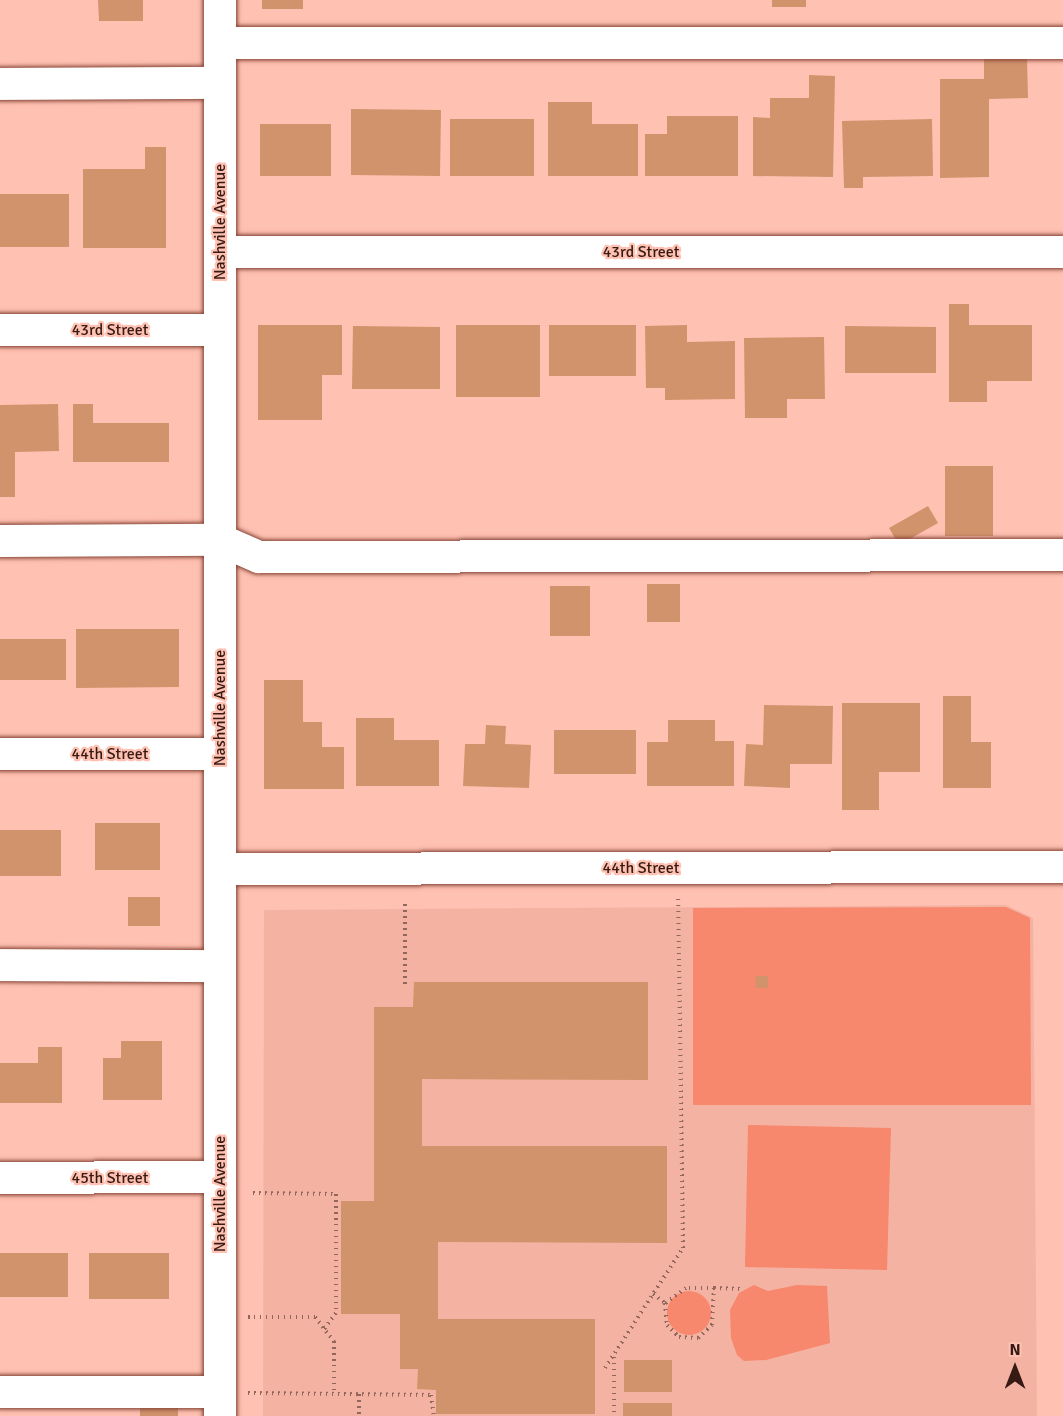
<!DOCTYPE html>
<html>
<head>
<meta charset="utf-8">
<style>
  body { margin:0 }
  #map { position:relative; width:1063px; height:1416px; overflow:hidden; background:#ffc1b2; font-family:Signika,sans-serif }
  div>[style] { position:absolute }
  .built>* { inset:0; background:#f4b2a2 }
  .green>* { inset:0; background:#f7876d }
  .round { border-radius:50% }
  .building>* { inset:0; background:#d1936b }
  .path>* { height:4px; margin-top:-2px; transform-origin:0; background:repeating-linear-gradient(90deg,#91665b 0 1.5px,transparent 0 6px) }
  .roads { filter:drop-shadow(0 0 2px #874536) drop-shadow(0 0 2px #874536) }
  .minor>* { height:32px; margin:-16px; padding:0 16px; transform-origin:16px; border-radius:16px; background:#fff }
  span { translate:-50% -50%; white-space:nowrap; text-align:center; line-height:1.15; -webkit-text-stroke:4.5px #ffc1b2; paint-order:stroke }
  .street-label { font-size:16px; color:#361a13 }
  .north { position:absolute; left:985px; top:1338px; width:60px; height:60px; -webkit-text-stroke:4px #ffc1b2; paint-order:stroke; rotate:0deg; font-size:16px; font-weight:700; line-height:24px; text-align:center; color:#361a13 }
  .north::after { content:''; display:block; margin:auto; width:21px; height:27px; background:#361a13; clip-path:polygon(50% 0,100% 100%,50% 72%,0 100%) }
</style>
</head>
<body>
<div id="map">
  <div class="built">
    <i style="clip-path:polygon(1006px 905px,1033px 918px,1037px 1416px,263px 1416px,264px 910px)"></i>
  </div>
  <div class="green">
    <i style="clip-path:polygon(1006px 907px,1030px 918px,1031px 1105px,693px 1105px,693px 908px)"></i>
    <i style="clip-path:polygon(748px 1125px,891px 1128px,887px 1270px,745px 1267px)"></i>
    <i style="clip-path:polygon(754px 1285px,768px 1291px,797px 1285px,827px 1286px,830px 1343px,766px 1360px,744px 1361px,737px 1355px,731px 1338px,730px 1310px,739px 1293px)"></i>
    <i class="round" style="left:667px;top:1291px;width:44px;height:44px"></i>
  </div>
  <div class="building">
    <i style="clip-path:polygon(98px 0,143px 0,143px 21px,99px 21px)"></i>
    <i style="clip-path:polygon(262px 0,303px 0,303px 9px,262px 9px)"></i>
    <i style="clip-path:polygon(772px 0,806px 0,806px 7px,772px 7px)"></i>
    <i style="clip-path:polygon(984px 57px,1027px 57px,1028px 98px,989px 99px,989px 177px,940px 178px,940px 79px,984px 79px)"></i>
    <i style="clip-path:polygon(809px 75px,835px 76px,833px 177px,753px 176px,753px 117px,770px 118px,770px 98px,809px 98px)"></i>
    <i style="clip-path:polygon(548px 102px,592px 102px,592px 124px,638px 124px,638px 176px,548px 176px)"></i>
    <i style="clip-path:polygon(351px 109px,441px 110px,440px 176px,351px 175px)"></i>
    <i style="clip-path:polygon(667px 116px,738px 116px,738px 176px,645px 176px,645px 134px,667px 134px)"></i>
    <i style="clip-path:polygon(450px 119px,534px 119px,534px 176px,450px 176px)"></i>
    <i style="clip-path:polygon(932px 119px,933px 176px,863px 177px,863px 188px,844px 188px,842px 121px)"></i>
    <i style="clip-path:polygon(260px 124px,331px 124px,331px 176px,260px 176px)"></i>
    <i style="clip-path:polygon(145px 147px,166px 147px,166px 248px,83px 248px,83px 169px,145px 169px)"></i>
    <i style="clip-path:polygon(0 194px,69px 194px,69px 247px,0 247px)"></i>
    <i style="clip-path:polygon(949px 304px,969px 304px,969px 325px,1032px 325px,1032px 381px,987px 381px,987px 402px,949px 402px)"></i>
    <i style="clip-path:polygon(258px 325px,342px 325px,342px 375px,322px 375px,322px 420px,258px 420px)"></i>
    <i style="clip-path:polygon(456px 325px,540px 325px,540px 397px,456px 397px)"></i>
    <i style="clip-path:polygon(549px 325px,636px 325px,636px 376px,549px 376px)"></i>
    <i style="clip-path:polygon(687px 325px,687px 342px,735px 341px,735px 399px,665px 400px,665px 388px,646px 388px,645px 326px)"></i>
    <i style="clip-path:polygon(353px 326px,440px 327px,440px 389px,352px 389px)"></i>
    <i style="clip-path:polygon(845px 326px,936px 327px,936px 373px,845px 373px)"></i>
    <i style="clip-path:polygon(824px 337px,825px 399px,787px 399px,787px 418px,745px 418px,744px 338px)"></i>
    <i style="clip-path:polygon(58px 404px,59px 451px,15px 452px,15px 497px,0 497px,0 405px)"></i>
    <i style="clip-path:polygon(73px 404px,93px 404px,93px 423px,169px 423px,169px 462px,73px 462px)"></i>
    <i style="clip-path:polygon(945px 466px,993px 466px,993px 536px,945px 536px)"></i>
    <i style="clip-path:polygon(928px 506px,938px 523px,899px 545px,889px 528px)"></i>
    <i style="clip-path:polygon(647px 584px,680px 584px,680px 622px,647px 622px)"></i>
    <i style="clip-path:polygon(550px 586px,590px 586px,590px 636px,550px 636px)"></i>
    <i style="clip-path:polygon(76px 629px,179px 629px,179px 687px,76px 688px)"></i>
    <i style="clip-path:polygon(0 639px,66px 639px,66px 680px,0 680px)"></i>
    <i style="clip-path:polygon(264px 680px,303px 680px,303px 722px,322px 722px,322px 747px,344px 747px,344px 789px,264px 789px)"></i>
    <i style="clip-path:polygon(943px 696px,971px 696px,971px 742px,991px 742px,991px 788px,943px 788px)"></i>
    <i style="clip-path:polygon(842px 703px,920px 703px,920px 772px,879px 772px,879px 810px,842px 810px)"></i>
    <i style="clip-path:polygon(764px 705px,833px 706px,832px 764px,790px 764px,790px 788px,744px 786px,746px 744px,763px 745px)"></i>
    <i style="clip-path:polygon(356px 718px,394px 718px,394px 740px,439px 740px,439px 786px,356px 786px)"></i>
    <i style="clip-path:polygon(668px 720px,715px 720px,715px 741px,734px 741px,734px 786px,647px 786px,647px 742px,668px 742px)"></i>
    <i style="clip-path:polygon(486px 725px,506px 726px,505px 744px,531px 745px,529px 788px,463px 786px,465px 744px,485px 744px)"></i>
    <i style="clip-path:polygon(554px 730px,636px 730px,636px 774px,554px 774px)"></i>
    <i style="clip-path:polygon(95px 823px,160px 823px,160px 870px,95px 870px)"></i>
    <i style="clip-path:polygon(0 830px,61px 830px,61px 876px,0 876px)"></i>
    <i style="clip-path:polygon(128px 897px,160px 897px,160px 926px,128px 926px)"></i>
    <i style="clip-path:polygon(755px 976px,768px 976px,768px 988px,756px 988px)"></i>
    <i style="clip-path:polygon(414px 982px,648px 982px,648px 1080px,422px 1079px,422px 1146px,667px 1146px,667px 1243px,438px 1242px,438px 1319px,595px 1319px,595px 1414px,436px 1414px,436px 1390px,417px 1389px,418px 1369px,400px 1369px,400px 1314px,341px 1314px,341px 1201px,374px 1201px,374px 1007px,413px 1007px)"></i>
    <i style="clip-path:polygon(121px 1041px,162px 1041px,162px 1100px,103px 1100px,103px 1058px,121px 1058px)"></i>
    <i style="clip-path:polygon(38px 1047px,62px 1047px,62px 1103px,0 1103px,0 1063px,38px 1063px)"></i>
    <i style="clip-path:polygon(0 1253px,68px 1253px,68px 1297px,0 1297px)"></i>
    <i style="clip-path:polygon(89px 1253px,169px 1253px,169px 1299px,89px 1299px)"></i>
    <i style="clip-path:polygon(624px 1360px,672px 1360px,672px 1392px,624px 1392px)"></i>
    <i style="clip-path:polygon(623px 1403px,672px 1403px,672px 1416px,623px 1416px)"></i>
    <i style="clip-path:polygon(140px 1406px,178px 1406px,178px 1416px,140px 1416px)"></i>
  </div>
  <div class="path">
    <i style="left:405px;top:904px;width:84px;rotate:90deg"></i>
    <i style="left:253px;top:1193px;width:83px;rotate:0.7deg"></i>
    <i style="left:336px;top:1194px;width:119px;rotate:90deg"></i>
    <i style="left:336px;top:1313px;width:20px;rotate:127deg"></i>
    <i style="left:714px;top:1288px;width:29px;rotate:2deg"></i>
    <i style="left:653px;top:1294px;width:15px;rotate:37deg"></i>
    <i style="left:665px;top:1303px;width:22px;rotate:85deg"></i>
    <i style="left:667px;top:1325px;width:17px;rotate:45deg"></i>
    <i style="left:679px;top:1337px;width:19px;rotate:3deg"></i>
    <i style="left:698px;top:1338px;width:19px;rotate:-43deg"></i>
    <i style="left:712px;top:1325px;width:37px;rotate:-87deg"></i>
    <i style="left:714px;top:1288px;width:28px;rotate:180deg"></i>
    <i style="left:686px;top:1288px;width:26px;rotate:144deg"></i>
    <i style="left:248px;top:1317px;width:67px"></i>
    <i style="left:315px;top:1317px;width:31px;rotate:52deg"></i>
    <i style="left:334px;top:1341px;width:53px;rotate:90deg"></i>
    <i style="left:614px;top:1357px;width:59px;rotate:90deg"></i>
    <i style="left:605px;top:1368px;width:143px;rotate:-57deg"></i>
    <i style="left:683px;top:1248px;width:352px;rotate:-90.8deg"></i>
    <i style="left:248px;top:1393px;width:183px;rotate:0.6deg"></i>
    <i style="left:431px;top:1395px;width:21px;rotate:82deg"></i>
    <i style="left:359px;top:1394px;width:22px;rotate:90deg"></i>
  </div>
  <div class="roads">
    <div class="minor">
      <i style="left:220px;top:0;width:1416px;rotate:90deg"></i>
      <i style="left:220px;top:43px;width:843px"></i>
      <i style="left:0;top:84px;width:220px;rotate:-0.3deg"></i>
      <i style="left:220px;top:252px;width:843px"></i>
      <i style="left:0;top:330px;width:220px"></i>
      <i style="left:0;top:541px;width:220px;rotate:-0.3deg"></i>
      <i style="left:220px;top:540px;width:43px;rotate:23.6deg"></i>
      <i style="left:259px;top:557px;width:804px;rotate:-0.14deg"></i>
      <i style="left:0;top:754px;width:220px"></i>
      <i style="left:220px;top:869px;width:843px;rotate:-0.14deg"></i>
      <i style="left:0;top:965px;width:220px;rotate:0.3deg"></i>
      <i style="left:0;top:1178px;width:220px;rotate:-0.3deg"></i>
      <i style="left:0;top:1392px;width:220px"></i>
    </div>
  </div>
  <div class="street-label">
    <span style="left:220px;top:222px;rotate:-90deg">Nashville Avenue</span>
    <span style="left:641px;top:252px">43rd Street</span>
    <span style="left:110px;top:330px">43rd Street</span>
    <span style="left:220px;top:708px;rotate:-90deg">Nashville Avenue</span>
    <span style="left:110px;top:754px">44th Street</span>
    <span style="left:641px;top:868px">44th Street</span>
    <span style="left:110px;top:1178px">45th Street</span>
    <span style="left:220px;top:1194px;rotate:-90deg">Nashville Avenue</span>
  </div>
  <div class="north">N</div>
</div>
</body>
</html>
